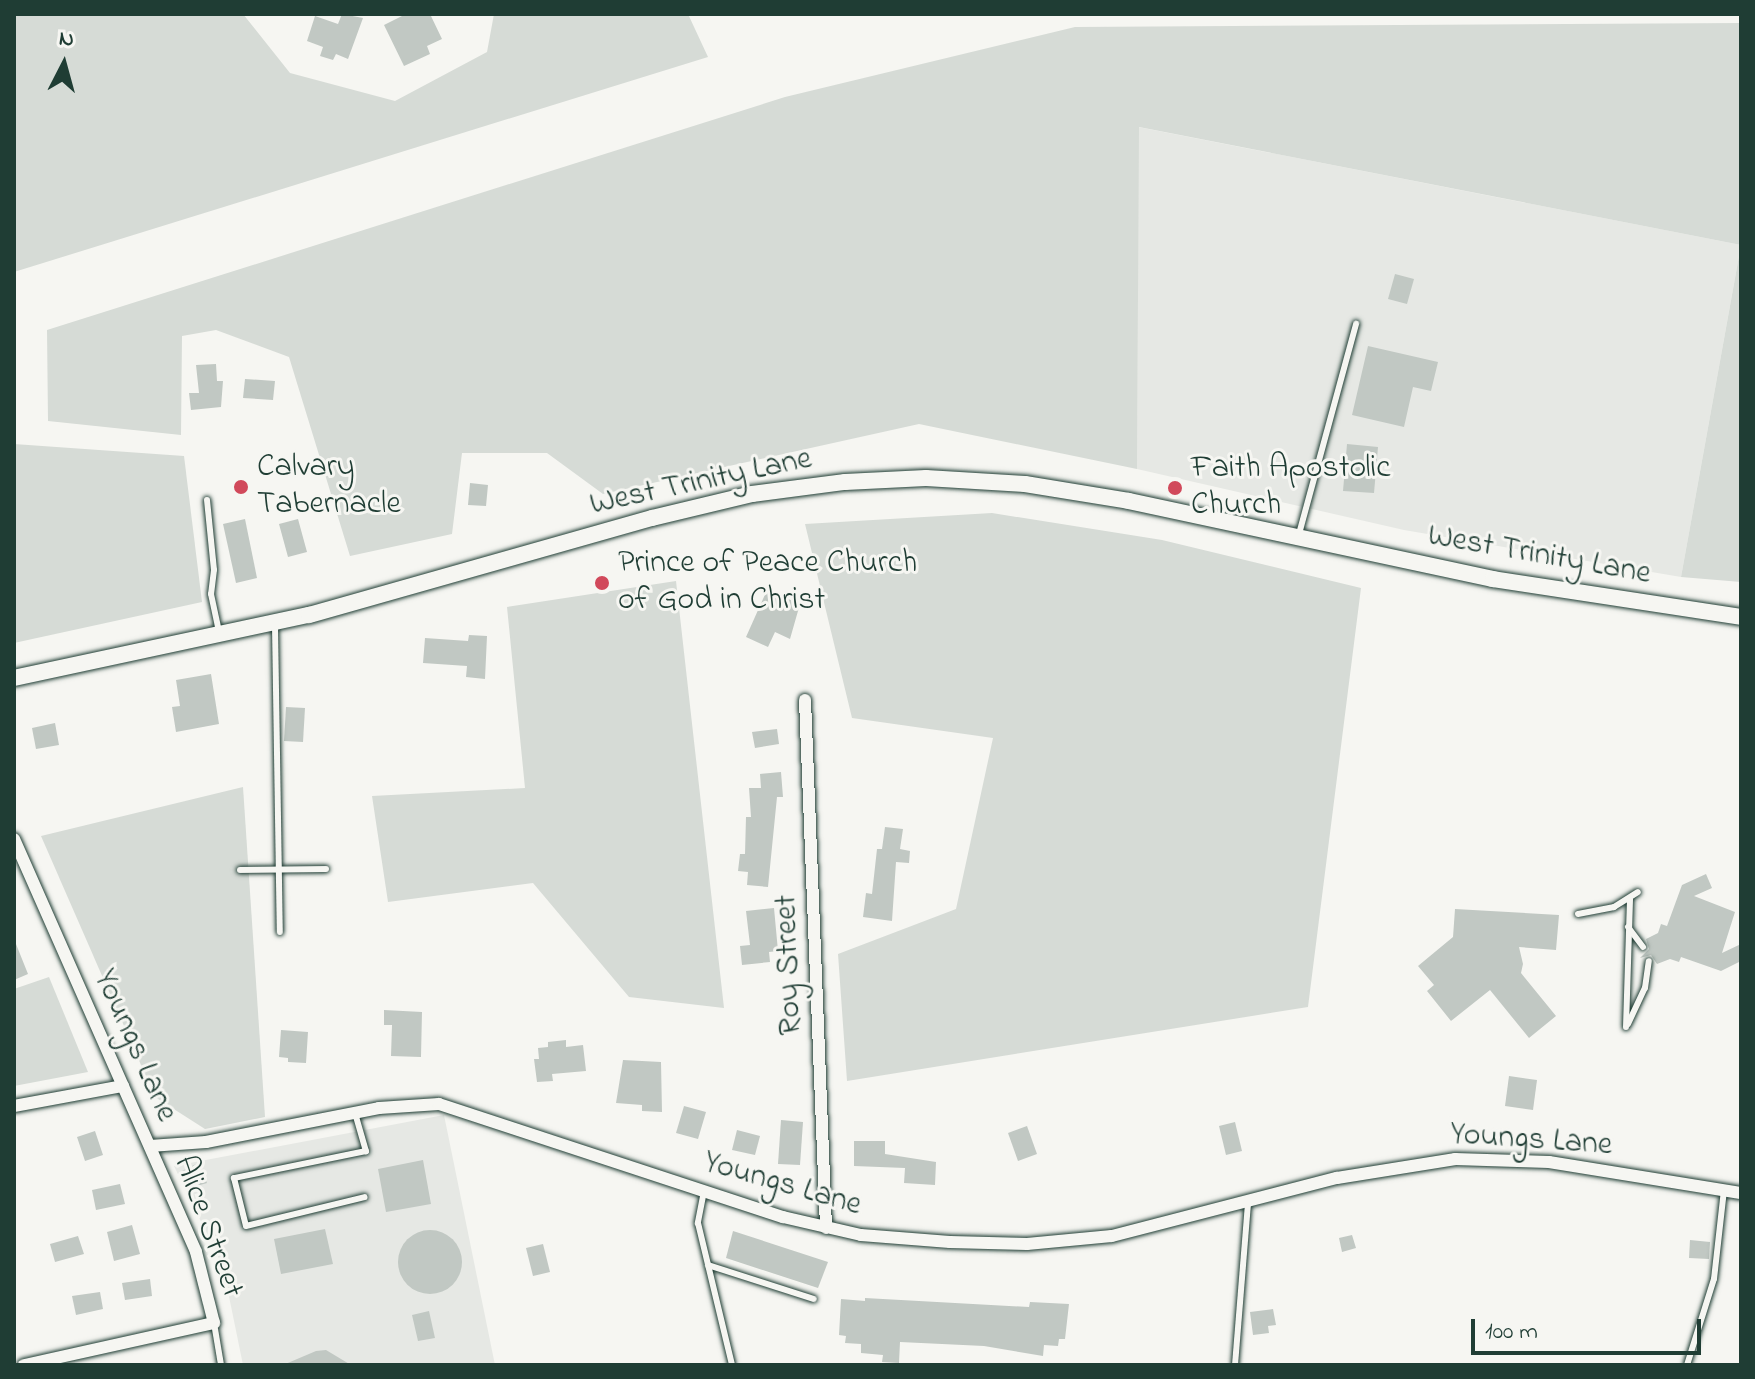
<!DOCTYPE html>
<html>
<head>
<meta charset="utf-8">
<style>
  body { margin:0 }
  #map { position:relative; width:1755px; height:1379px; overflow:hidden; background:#f6f6f2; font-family:"Indie Flower",sans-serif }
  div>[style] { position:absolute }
  .built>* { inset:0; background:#e6e8e4 }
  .green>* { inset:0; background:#d6dbd6 }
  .building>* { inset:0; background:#c1c8c3 }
  .round { border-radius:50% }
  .roads { filter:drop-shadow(0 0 2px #1f3d34) drop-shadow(0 0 2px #1f3d34) }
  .service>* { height:6px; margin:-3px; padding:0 3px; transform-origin:3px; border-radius:3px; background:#f6f6f2 }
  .minor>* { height:12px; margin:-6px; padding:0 6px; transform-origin:6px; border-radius:6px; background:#f6f6f2 }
  .secondary>* { height:16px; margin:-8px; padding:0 8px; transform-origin:8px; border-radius:8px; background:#f6f6f2 }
  .dots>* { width:22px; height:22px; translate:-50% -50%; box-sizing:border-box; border:4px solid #f6f6f2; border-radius:50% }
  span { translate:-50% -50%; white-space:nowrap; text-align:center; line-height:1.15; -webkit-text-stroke:6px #f6f6f2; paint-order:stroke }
  .poi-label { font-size:32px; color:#1f3d34 }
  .left { translate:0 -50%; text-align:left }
  .street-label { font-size:32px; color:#1f3d34 }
  .frame { position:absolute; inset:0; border:16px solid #1f3d34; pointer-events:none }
  .north { position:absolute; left:24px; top:24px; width:80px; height:80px; -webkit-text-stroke:6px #f6f6f2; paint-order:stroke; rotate:6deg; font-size:22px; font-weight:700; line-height:32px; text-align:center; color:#1f3d34 }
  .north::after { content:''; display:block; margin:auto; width:28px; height:36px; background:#1f3d34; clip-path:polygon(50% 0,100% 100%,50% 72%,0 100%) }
  .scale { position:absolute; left:1471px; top:1319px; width:230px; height:36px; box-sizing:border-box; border:4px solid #1f3d34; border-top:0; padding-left:10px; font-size:24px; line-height:28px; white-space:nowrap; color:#1f3d34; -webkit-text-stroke:6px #f6f6f2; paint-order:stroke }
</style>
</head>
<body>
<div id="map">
  <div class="built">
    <i style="clip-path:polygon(1138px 127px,1741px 245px,1681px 577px,1404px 530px,1137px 469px)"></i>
    <i style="clip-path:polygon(444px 1115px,495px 1365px,243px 1365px,223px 1267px,174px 1166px)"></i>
  </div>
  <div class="green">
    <i style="clip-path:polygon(14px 14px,243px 14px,290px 73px,395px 101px,487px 52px,494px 14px,688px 14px,708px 57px,14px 272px)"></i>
    <i style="clip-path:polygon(1741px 23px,1741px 582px,1681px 577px,1741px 245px,1139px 127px,1137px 469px,919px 424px,603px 494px,547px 453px,462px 453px,452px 534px,350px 556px,289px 357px,216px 330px,182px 336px,181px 435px,48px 421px,47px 330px,785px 97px,1075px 27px)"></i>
    <i style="clip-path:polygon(14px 444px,184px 456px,202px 602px,14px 643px)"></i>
    <i style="clip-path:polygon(992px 513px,1162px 540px,1361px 588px,1308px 1007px,847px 1081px,838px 954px,956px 909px,993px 738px,852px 718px,805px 524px)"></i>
    <i style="clip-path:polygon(676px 581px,724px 1008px,629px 997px,533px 883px,388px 902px,372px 796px,525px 788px,507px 607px)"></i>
    <i style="clip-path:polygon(243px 787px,265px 1117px,205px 1129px,155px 1097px,41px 836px)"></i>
    <i style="clip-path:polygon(49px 977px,88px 1072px,14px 1086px,14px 989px)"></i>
  </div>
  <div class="building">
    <i style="clip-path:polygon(342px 14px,363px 18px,348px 59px,336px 54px,333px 60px,320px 56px,323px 47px,307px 41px,315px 16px,338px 24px)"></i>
    <i style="clip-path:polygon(406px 14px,430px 14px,442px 39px,427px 46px,430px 54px,404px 66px,384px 25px)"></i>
    <i style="clip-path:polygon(1395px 274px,1414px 279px,1407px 304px,1388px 299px)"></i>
    <i style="clip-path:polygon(1368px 346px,1438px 362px,1431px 391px,1413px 387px,1404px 427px,1352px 415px)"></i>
    <i style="clip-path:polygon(216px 364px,217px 381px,223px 381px,221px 407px,191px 410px,189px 393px,199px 393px,196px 365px)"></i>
    <i style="clip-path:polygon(245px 379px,275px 381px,273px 400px,243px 398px)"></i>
    <i style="clip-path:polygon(1347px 444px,1378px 447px,1374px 493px,1343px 491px)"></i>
    <i style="clip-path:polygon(470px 483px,488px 485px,486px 506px,468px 505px)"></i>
    <i style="clip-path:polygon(245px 519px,257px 578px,236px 583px,223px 524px)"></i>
    <i style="clip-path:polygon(298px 519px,307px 552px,288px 557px,279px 524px)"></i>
    <i style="clip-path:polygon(767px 590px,800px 604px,790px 639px,775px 632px,768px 647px,746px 637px)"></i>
    <i style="clip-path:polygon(469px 635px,487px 636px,485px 679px,466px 677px,467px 666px,423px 663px,425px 638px,468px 641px)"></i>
    <i style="clip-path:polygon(211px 674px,219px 724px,176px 732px,172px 707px,180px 706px,176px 680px)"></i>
    <i style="clip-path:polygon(286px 707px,305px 708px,303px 742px,284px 741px)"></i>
    <i style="clip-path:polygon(55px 723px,59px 745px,36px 749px,32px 728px)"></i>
    <i style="clip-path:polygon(777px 729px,779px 744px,755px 748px,752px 732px)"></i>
    <i style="clip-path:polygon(781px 772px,783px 797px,777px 797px,768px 887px,747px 885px,748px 872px,738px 871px,740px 854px,745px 854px,746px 817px,751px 817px,749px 788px,761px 788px,760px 774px)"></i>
    <i style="clip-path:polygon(885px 827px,903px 829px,900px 849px,910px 851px,909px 863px,896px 862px,892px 921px,863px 917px,866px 893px,872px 894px,877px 849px,882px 849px)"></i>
    <i style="clip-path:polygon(1706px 874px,1712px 888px,1694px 896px,1735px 912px,1722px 953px,1741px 944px,1741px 961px,1721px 971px,1681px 957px,1679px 962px,1670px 959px,1657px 964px,1651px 955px,1640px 958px,1649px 949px,1646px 939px,1658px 933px,1661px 924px,1667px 926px,1682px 885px)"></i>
    <i style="clip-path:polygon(774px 908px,778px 951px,769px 952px,770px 962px,742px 965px,740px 946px,750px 945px,746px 911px)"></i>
    <i style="clip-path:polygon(1455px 909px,1559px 915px,1556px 950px,1519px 947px,1523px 964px,1521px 973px,1556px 1016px,1529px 1038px,1490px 990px,1451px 1021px,1427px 991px,1434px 985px,1418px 966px,1453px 937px)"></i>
    <i style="clip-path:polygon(14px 939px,28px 974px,14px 980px)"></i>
    <i style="clip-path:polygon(384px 1010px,422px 1012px,421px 1057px,391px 1056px,392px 1025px,384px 1025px)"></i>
    <i style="clip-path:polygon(281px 1030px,308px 1032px,306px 1063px,288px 1062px,288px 1058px,279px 1057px)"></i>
    <i style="clip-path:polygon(566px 1040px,566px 1047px,583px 1045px,586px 1071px,552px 1074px,553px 1081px,537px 1082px,534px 1059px,539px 1059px,538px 1048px,548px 1047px,548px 1042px)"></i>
    <i style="clip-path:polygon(623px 1060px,661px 1062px,662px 1112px,642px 1111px,642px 1105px,616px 1103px)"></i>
    <i style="clip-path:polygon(1509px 1076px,1537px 1080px,1533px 1110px,1505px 1106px)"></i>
    <i style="clip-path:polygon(684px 1106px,706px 1112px,698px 1139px,676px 1133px)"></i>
    <i style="clip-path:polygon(781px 1120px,803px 1122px,800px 1165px,778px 1164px)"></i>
    <i style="clip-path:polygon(1235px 1122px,1242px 1151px,1226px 1155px,1219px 1126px)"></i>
    <i style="clip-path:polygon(1027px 1126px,1037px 1154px,1018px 1161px,1008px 1133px)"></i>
    <i style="clip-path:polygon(737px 1130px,760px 1136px,755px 1155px,732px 1150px)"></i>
    <i style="clip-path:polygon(95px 1131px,103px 1155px,85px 1161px,77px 1137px)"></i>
    <i style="clip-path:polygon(854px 1141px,885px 1141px,885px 1154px,936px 1162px,935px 1185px,904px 1183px,905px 1168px,854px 1166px)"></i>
    <i style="clip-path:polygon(423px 1160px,431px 1204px,386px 1212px,378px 1169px)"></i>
    <i style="clip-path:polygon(198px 1163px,207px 1183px,190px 1188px,182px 1171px)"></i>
    <i style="clip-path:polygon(120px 1184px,125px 1204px,96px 1210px,92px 1190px)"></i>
    <i style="clip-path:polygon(132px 1225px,140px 1254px,114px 1261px,107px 1232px)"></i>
    <i style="clip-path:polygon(325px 1229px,333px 1264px,281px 1274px,274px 1239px)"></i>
    <i class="round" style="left:398px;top:1230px;width:64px;height:64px"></i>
    <i style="clip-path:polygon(733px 1231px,828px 1262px,818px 1288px,726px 1258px)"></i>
    <i style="clip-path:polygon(1352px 1235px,1356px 1248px,1342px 1252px,1339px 1238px)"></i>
    <i style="clip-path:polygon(78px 1236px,84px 1254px,55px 1262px,50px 1244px)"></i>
    <i style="clip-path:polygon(1690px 1240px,1710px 1242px,1709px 1259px,1689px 1258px)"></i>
    <i style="clip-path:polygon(543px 1244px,550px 1272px,533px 1276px,526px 1248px)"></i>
    <i style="clip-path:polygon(150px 1279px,152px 1296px,125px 1300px,122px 1283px)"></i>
    <i style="clip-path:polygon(100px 1292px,103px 1309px,76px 1315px,72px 1296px)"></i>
    <i style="clip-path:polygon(865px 1298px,1029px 1307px,1030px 1302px,1069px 1304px,1065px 1339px,1059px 1339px,1058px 1346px,1044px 1345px,1043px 1356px,984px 1346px,900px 1342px,899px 1363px,882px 1362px,883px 1355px,861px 1353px,861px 1344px,845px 1343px,846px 1336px,839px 1335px,841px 1299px,865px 1301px)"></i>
    <i style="clip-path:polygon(1273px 1309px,1276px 1325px,1268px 1326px,1269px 1333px,1253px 1335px,1250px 1312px)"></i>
    <i style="clip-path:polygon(429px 1311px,435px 1338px,418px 1341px,412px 1315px)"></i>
    <i style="clip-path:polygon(326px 1350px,351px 1365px,283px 1365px,316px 1351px)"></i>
  </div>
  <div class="roads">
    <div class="service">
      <i style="left:207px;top:500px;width:70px;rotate:84.3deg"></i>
      <i style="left:214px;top:570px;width:24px;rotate:97deg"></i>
      <i style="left:211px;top:594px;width:38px;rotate:78deg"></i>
      <i style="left:1299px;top:534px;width:218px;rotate:-74.8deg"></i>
      <i style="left:275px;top:626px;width:306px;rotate:89.1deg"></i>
      <i style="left:240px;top:870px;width:86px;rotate:-0.7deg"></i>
      <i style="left:1578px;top:914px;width:37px;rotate:-11deg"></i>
      <i style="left:1614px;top:907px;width:28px;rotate:-32deg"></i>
      <i style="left:1628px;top:927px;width:25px;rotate:53deg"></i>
      <i style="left:1628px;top:1024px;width:40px;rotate:-65deg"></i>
      <i style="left:1645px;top:988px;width:27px;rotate:-82deg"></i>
      <i style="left:1626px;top:1027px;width:128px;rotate:-88.2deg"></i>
      <i style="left:355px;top:1113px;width:40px;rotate:74deg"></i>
      <i style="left:366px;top:1151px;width:135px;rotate:168.4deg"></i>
      <i style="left:234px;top:1178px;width:49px;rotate:76deg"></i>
      <i style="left:246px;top:1226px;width:122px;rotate:-13.7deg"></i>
      <i style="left:704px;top:1191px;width:33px;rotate:101deg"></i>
      <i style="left:698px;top:1223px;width:146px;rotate:76.5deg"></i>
      <i style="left:708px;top:1265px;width:111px;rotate:17.8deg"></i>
      <i style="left:214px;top:1323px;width:43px;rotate:80.5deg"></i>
      <i style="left:1235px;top:1365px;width:164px;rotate:-85.4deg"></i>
      <i style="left:1687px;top:1365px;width:90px;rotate:-72.6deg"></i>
      <i style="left:1714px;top:1279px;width:90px;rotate:-83.6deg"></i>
    </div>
    <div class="minor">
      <i style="left:805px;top:700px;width:528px;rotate:87.72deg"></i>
      <i style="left:14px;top:839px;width:451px;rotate:66.2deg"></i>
      <i style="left:196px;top:1252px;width:73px;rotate:75.8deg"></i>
      <i style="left:214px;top:1323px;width:195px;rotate:167.5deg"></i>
      <i style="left:14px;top:1106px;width:111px;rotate:-10.4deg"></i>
      <i style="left:150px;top:1146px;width:56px;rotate:-4.1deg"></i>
      <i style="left:206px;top:1142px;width:176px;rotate:-11.1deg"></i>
      <i style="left:379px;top:1108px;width:60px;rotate:-3.8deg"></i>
      <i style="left:439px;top:1104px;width:362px;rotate:18.2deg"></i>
      <i style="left:783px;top:1217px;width:80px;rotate:13deg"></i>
      <i style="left:861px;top:1235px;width:89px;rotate:4.5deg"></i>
      <i style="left:950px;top:1242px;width:77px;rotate:1.5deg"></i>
      <i style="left:1027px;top:1244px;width:85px;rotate:-5.4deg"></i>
      <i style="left:1112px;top:1236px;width:232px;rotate:-14.5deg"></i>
      <i style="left:1337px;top:1178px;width:120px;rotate:-9.1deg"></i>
      <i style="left:1455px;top:1159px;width:94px;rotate:1.8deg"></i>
      <i style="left:1549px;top:1162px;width:194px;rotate:9.2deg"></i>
    </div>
    <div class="secondary">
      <i style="left:14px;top:678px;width:302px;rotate:-12.1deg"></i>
      <i style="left:309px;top:615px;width:356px;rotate:-15.8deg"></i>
      <i style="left:652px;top:518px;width:103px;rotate:-13.5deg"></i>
      <i style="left:752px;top:494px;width:94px;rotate:-7.4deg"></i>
      <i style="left:845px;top:482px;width:81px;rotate:-2.8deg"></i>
      <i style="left:926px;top:478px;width:99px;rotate:3.5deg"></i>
      <i style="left:1025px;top:484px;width:105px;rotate:9.3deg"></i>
      <i style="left:1129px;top:501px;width:372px;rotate:12.1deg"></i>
      <i style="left:1493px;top:579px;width:251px;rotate:8.7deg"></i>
    </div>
  </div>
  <div class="dots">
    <i style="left:241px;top:487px;background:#d1495b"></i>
    <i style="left:1175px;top:488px;background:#d1495b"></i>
    <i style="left:602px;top:583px;background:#d1495b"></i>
  </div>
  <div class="poi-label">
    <span class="left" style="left:257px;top:487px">Calvary<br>Tabernacle</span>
    <span class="left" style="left:1191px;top:488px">Faith Apostolic<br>Church</span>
    <span class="left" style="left:618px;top:583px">Prince of Peace Church<br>of God in Christ</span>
  </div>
  <div class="street-label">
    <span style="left:701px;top:483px;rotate:-12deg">West Trinity Lane</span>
    <span style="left:1539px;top:556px;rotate:10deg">West Trinity Lane</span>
    <span style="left:790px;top:965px;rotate:-92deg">Roy Street</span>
    <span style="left:134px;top:1046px;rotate:66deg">Youngs Lane</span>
    <span style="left:1531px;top:1141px;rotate:4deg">Youngs Lane</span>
    <span style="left:782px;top:1185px;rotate:16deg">Youngs Lane</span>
    <span style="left:207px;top:1227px;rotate:70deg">Alice Street</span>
  </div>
  <div class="frame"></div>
  <div class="north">N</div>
  <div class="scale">100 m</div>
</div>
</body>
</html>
